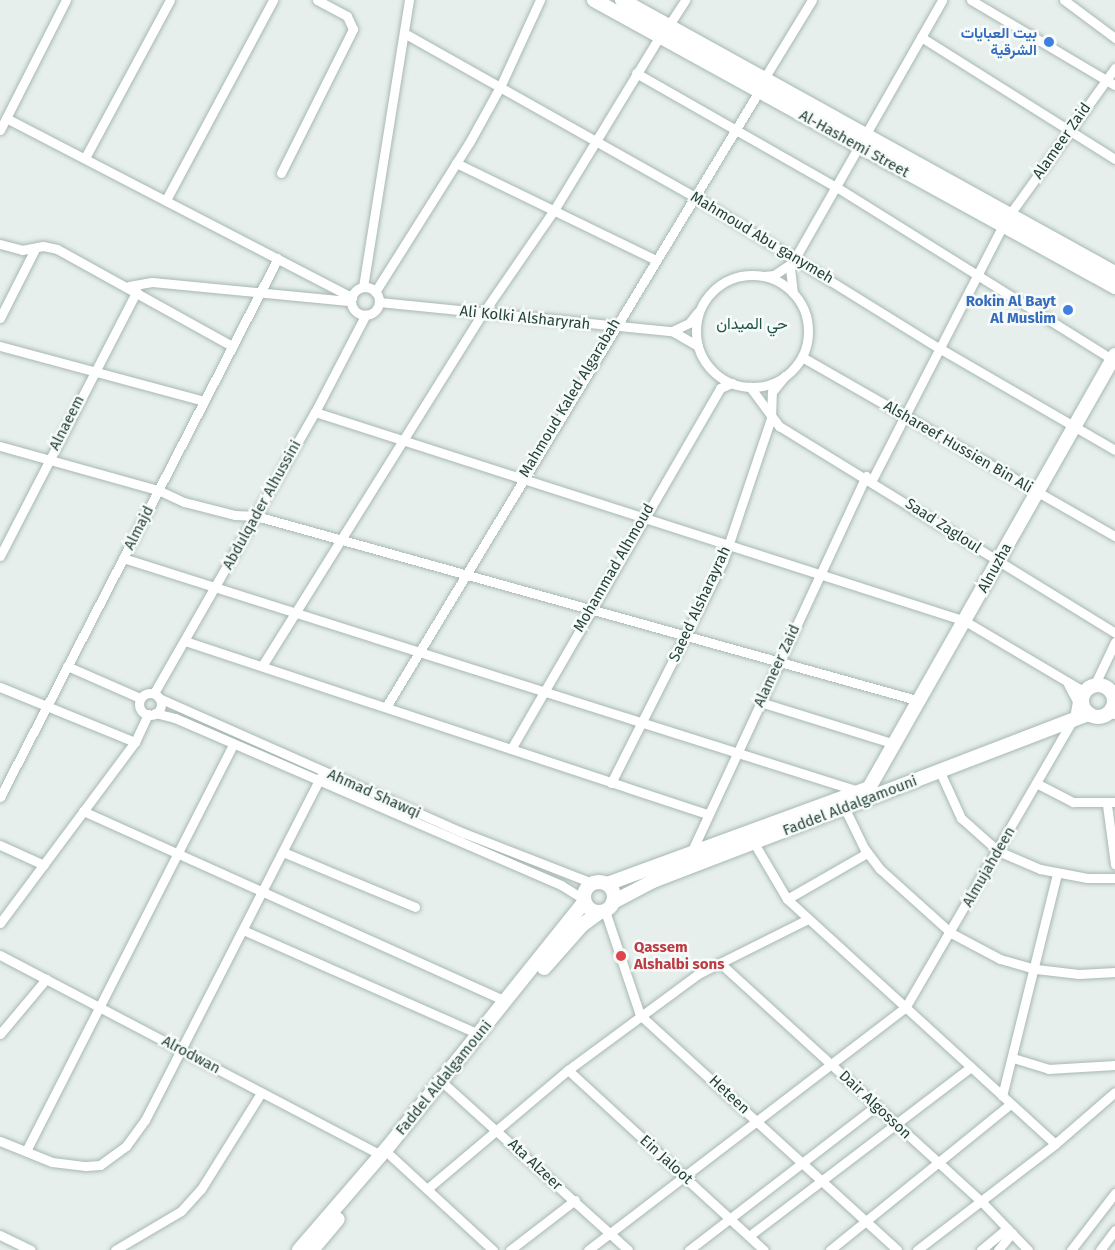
<!DOCTYPE html>
<html>
<head>
<meta charset="utf-8">
<style>
  body { margin:0 }
  #map { position:relative; width:1115px; height:1250px; overflow:hidden; background:#e6efeb; font-family:"Fira Sans",Vazirmatn,sans-serif }
  div>[style] { position:absolute }
  .roads { filter:drop-shadow(0 0 2px #a8b8b2) drop-shadow(0 0 2px #a8b8b2) }
  .minor>* { height:9px; margin:-4.5px; padding:0 4.5px; transform-origin:4.5px; border-radius:4.5px; background:#fff }
  .minor>.ring { margin:-4.5px; padding:0; box-sizing:content-box; background:none; border:9px solid #fff; border-radius:50% }
  .tertiary>* { height:12px; margin:-6px; padding:0 6px; transform-origin:6px; border-radius:6px; background:#fff }
  .secondary>* { height:14px; margin:-7px; padding:0 7px; transform-origin:7px; border-radius:7px; background:#fff }
  .secondary>.ring { margin:-7px; padding:0; box-sizing:content-box; background:none; border:14px solid #fff; border-radius:50% }
  .dots>* { width:16px; height:16px; translate:-50% -50%; box-sizing:border-box; border:3px solid #f7fbf9; border-radius:50% }
  span { translate:-50% -50%; white-space:nowrap; text-align:center; line-height:1.15; -webkit-text-stroke:5px #f7fbf9; paint-order:stroke }
  .shop-label { font-size:15px; color:#366cbe; font-weight:700 }
  .right { translate:-100% -50%; text-align:right }
  .street-label { font-size:15px; color:#24423a }
  .health-label { font-size:15px; color:#be3a42; font-weight:700 }
  .left { translate:0 -50%; text-align:left }
  .neighbourhood-label { font-size:16px; color:#1f5548 }
</style>
</head>
<body>
<div id="map">
  <div class="roads">
    <div class="minor">
      <i style="left:971px;top:0;width:167px;rotate:30.6deg"></i>
      <i style="left:1064px;top:0;width:64px;rotate:36.7deg"></i>
      <i style="left:669px;top:25px;width:30px;rotate:-57deg"></i>
      <i style="left:404px;top:33px;width:334px;rotate:29.4deg"></i>
      <i style="left:695px;top:197px;width:287px;rotate:31.8deg"></i>
      <i style="left:939px;top:348px;width:203px;rotate:30.1deg"></i>
      <i style="left:921px;top:37px;width:229px;rotate:32.2deg"></i>
      <i style="left:636px;top:73px;width:232px;rotate:29.7deg"></i>
      <i style="left:838px;top:188px;width:327px;rotate:32deg"></i>
      <i style="left:765px;top:77px;width:90px;rotate:-58.6deg"></i>
      <i style="left:6px;top:118px;width:390px;rotate:27.4deg"></i>
      <i style="left:0;top:130px;width:146px;rotate:-63.1deg"></i>
      <i style="left:86px;top:156px;width:177px;rotate:-61.7deg"></i>
      <i style="left:456px;top:163px;width:220px;rotate:25.9deg"></i>
      <i style="left:281px;top:173px;width:161px;rotate:-63.4deg"></i>
      <i style="left:353px;top:29px;width:14px;rotate:-115deg"></i>
      <i style="left:347px;top:16px;width:34px;rotate:-152deg"></i>
      <i style="left:167px;top:198px;width:225px;rotate:-61.8deg"></i>
      <i style="left:1010px;top:214px;width:180px;rotate:-54.3deg"></i>
      <i style="left:0;top:244px;width:23px;rotate:15deg"></i>
      <i style="left:22px;top:250px;width:21px;rotate:-11deg"></i>
      <i style="left:43px;top:246px;width:14px;rotate:12deg"></i>
      <i style="left:57px;top:249px;width:200px;rotate:29deg"></i>
      <i class="ring" style="left:696px;top:275px;width:103px;height:103px"></i>
      <i style="left:764px;top:276px;width:10px;rotate:-6deg"></i>
      <i style="left:774px;top:275px;width:22px;rotate:-34deg"></i>
      <i style="left:129px;top:286px;width:23px;rotate:-10deg"></i>
      <i style="left:152px;top:282px;width:200px;rotate:5.5deg"></i>
      <i style="left:363px;top:287px;width:291px;rotate:-80.9deg"></i>
      <i class="ring" style="left:351px;top:287px;width:19px;height:19px"></i>
      <i style="left:375px;top:292px;width:176px;rotate:-57.8deg"></i>
      <i style="left:469px;top:143px;width:66px;rotate:-61.1deg"></i>
      <i style="left:501px;top:85px;width:94px;rotate:-65.4deg"></i>
      <i style="left:793px;top:293px;width:26px;rotate:-97deg"></i>
      <i style="left:790px;top:267px;width:307px;rotate:-60.3deg"></i>
      <i style="left:379px;top:302px;width:294px;rotate:5.7deg"></i>
      <i style="left:672px;top:331px;width:30px;rotate:30deg"></i>
      <i style="left:0;top:318px;width:77px;rotate:-63.1deg"></i>
      <i style="left:672px;top:331px;width:19px;rotate:-25deg"></i>
      <i style="left:689px;top:323px;width:14px;rotate:-51deg"></i>
      <i style="left:0;top:346px;width:211px;rotate:15.1deg"></i>
      <i style="left:802px;top:357px;width:361px;rotate:29.8deg"></i>
      <i style="left:750px;top:387px;width:49px;rotate:53.4deg"></i>
      <i style="left:779px;top:426px;width:395px;rotate:31.6deg"></i>
      <i style="left:315px;top:412px;width:683px;rotate:17.82deg"></i>
      <i style="left:965px;top:621px;width:139px;rotate:30.6deg"></i>
      <i style="left:0;top:446px;width:164px;rotate:15.6deg"></i>
      <i style="left:158px;top:490px;width:29px;rotate:25deg"></i>
      <i style="left:184px;top:502px;width:53px;rotate:14.3deg"></i>
      <i style="left:235px;top:515px;width:21px;rotate:3deg"></i>
      <i style="left:256px;top:516px;width:689px;rotate:15.57deg"></i>
      <i style="left:872px;top:480px;width:287px;rotate:-62.8deg"></i>
      <i style="left:0;top:556px;width:298px;rotate:-62.7deg"></i>
      <i style="left:123px;top:558px;width:774px;rotate:17.59deg"></i>
      <i style="left:185px;top:641px;width:550px;rotate:18.34deg"></i>
      <i style="left:67px;top:666px;width:80px;rotate:23.7deg"></i>
      <i style="left:262px;top:666px;width:416px;rotate:-58deg"></i>
      <i style="left:483px;top:313px;width:125px;rotate:-55.4deg"></i>
      <i style="left:554px;top:210px;width:202px;rotate:-58.7deg"></i>
      <i style="left:1094px;top:686px;width:49px;rotate:-64.5deg"></i>
      <i style="left:0;top:687px;width:146px;rotate:22.2deg"></i>
      <i style="left:154px;top:693px;width:324px;rotate:-60.2deg"></i>
      <i style="left:315px;top:412px;width:110px;rotate:-62.5deg"></i>
      <i class="ring" style="left:139px;top:693px;width:13px;height:13px"></i>
      <i style="left:159px;top:698px;width:334px;rotate:23.9deg"></i>
      <i style="left:464px;top:833px;width:137px;rotate:21.3deg"></i>
      <i style="left:760px;top:702px;width:141px;rotate:17.3deg"></i>
      <i style="left:386px;top:707px;width:720px;rotate:-58.8deg"></i>
      <i style="left:155px;top:713px;width:21px;rotate:14deg"></i>
      <i style="left:175px;top:718px;width:421px;rotate:23.4deg"></i>
      <i style="left:561px;top:885px;width:26px;rotate:32deg"></i>
      <i style="left:511px;top:749px;width:417px;rotate:-59.9deg"></i>
      <i style="left:720px;top:388px;width:13px;rotate:-23deg"></i>
      <i style="left:940px;top:772px;width:51px;rotate:65.5deg"></i>
      <i style="left:961px;top:818px;width:50px;rotate:41.7deg"></i>
      <i style="left:998px;top:851px;width:46px;rotate:23.2deg"></i>
      <i style="left:1040px;top:869px;width:48px;rotate:10.8deg"></i>
      <i style="left:1087px;top:878px;width:28px"></i>
      <i style="left:611px;top:783px;width:249px;rotate:-63.2deg"></i>
      <i style="left:723px;top:561px;width:151px;rotate:-71.4deg"></i>
      <i style="left:771px;top:418px;width:26px;rotate:-88deg"></i>
      <i style="left:772px;top:392px;width:21px;rotate:-51deg"></i>
      <i style="left:1036px;top:783px;width:42px;rotate:27.2deg"></i>
      <i style="left:1073px;top:802px;width:42px"></i>
      <i style="left:0;top:797px;width:606px;rotate:-62.72deg"></i>
      <i style="left:1107px;top:805px;width:60px;rotate:82.3deg"></i>
      <i style="left:845px;top:809px;width:43px;rotate:64deg"></i>
      <i style="left:864px;top:848px;width:26px;rotate:53deg"></i>
      <i style="left:880px;top:869px;width:96px;rotate:42deg"></i>
      <i style="left:951px;top:933px;width:55px;rotate:28deg"></i>
      <i style="left:1000px;top:959px;width:37px;rotate:16deg"></i>
      <i style="left:1036px;top:969px;width:43px;rotate:6.6deg"></i>
      <i style="left:1079px;top:974px;width:36px;rotate:-3deg"></i>
      <i style="left:83px;top:811px;width:463px;rotate:24.2deg"></i>
      <i style="left:754px;top:843px;width:65px;rotate:59.5deg"></i>
      <i style="left:787px;top:899px;width:363px;rotate:42.4deg"></i>
      <i style="left:1055px;top:1144px;width:79px;rotate:-40.9deg"></i>
      <i style="left:0;top:845px;width:48px;rotate:24.4deg"></i>
      <i style="left:283px;top:852px;width:143px;rotate:22.6deg"></i>
      <i style="left:690px;top:855px;width:418px;rotate:-65.1deg"></i>
      <i style="left:787px;top:899px;width:92px;rotate:-29.9deg"></i>
      <i style="left:605px;top:911px;width:110px;rotate:71.4deg"></i>
      <i style="left:640px;top:1015px;width:348px;rotate:42.4deg"></i>
      <i style="left:0;top:923px;width:226px;rotate:-53.3deg"></i>
      <i style="left:135px;top:742px;width:31px;rotate:-65deg"></i>
      <i style="left:243px;top:930px;width:258px;rotate:23.8deg"></i>
      <i style="left:0;top:955px;width:430px;rotate:27.7deg"></i>
      <i style="left:720px;top:963px;width:353px;rotate:42.4deg"></i>
      <i style="left:981px;top:1201px;width:68px;rotate:46.2deg"></i>
      <i style="left:0;top:1034px;width:72px;rotate:-50.1deg"></i>
      <i style="left:1013px;top:1058px;width:37px;rotate:17deg"></i>
      <i style="left:1048px;top:1069px;width:67px;rotate:-3.4deg"></i>
      <i style="left:568px;top:1070px;width:266px;rotate:42.6deg"></i>
      <i style="left:441px;top:1081px;width:252px;rotate:42.1deg"></i>
      <i style="left:1002px;top:1096px;width:230px;rotate:-76.1deg"></i>
      <i style="left:0;top:1141px;width:56px;rotate:22deg"></i>
      <i style="left:52px;top:1162px;width:34px;rotate:7deg"></i>
      <i style="left:86px;top:1166px;width:14px;rotate:-4deg"></i>
      <i style="left:100px;top:1165px;width:32px;rotate:-36deg"></i>
      <i style="left:126px;top:1146px;width:32px;rotate:-54deg"></i>
      <i style="left:145px;top:1120px;width:391px;rotate:-62.9deg"></i>
      <i style="left:26px;top:1151px;width:457px;rotate:-63deg"></i>
      <i style="left:391px;top:1156px;width:139px;rotate:42.7deg"></i>
      <i style="left:427px;top:1189px;width:185px;rotate:-40.2deg"></i>
      <i style="left:568px;top:1070px;width:162px;rotate:-36.4deg"></i>
      <i style="left:698px;top:974px;width:123px;rotate:-26.6deg"></i>
      <i style="left:0;top:1235px;width:34px;rotate:26deg"></i>
      <i style="left:749px;top:1236px;width:279px;rotate:-37.3deg"></i>
      <i style="left:115px;top:1250px;width:77px;rotate:-30.6deg"></i>
      <i style="left:181px;top:1211px;width:30px;rotate:-48deg"></i>
      <i style="left:201px;top:1189px;width:113px;rotate:-58deg"></i>
      <i style="left:510px;top:1250px;width:82px;rotate:-37.6deg"></i>
      <i style="left:588px;top:1250px;width:399px;rotate:-37.4deg"></i>
      <i style="left:905px;top:1008px;width:336px;rotate:-59.8deg"></i>
      <i style="left:1074px;top:718px;width:17px;rotate:-80deg"></i>
      <i style="left:1077px;top:701px;width:19px;rotate:-118deg"></i>
      <i style="left:689px;top:1250px;width:236px;rotate:-37.6deg"></i>
      <i style="left:830px;top:1250px;width:232px;rotate:-39deg"></i>
      <i style="left:917px;top:1250px;width:174px;rotate:-37.5deg"></i>
      <i style="left:981px;top:1250px;width:34px;rotate:-40deg"></i>
      <i style="left:998px;top:1250px;width:22px;rotate:-51deg"></i>
      <i style="left:1071px;top:1250px;width:72px;rotate:-52.3deg"></i>
      <i style="left:1100px;top:1250px;width:25px;rotate:-53deg"></i>
    </div>
    <div class="tertiary">
      <i style="left:1111px;top:710px;width:5px;rotate:37deg"></i>
    </div>
    <div class="secondary">
      <i style="left:594px;top:0;width:595px;rotate:28.85deg"></i>
      <i style="left:622px;top:0;width:564px;rotate:28.98deg"></i>
      <i class="ring" style="left:1082px;top:685px;width:18px;height:18px"></i>
      <i class="ring" style="left:584px;top:882px;width:16px;height:16px"></i>
      <i style="left:607px;top:884px;width:279px;rotate:-20.1deg"></i>
      <i style="left:869px;top:788px;width:498px;rotate:-60.4deg"></i>
      <i style="left:613px;top:902px;width:45px;rotate:-27.7deg"></i>
      <i style="left:653px;top:881px;width:467px;rotate:-21deg"></i>
      <i style="left:544px;top:968px;width:57px;rotate:-48.5deg"></i>
      <i style="left:582px;top:925px;width:22px;rotate:-36deg"></i>
      <i style="left:299px;top:1250px;width:136px;rotate:-49.2deg"></i>
      <i style="left:388px;top:1147px;width:314px;rotate:-51.3deg"></i>
      <i style="left:312px;top:1250px;width:40px;rotate:-50deg"></i>
    </div>
  </div>
  <div class="dots">
    <i style="left:1049px;top:42px;background:#3f7fe0"></i>
    <i style="left:1068px;top:310px;background:#3f7fe0"></i>
    <i style="left:621px;top:956px;background:#e0444e"></i>
  </div>
  <div class="shop-label">
    <span class="right" style="left:1037px;top:42px">بيت العبايات<br>الشرقية</span>
    <span class="right" style="left:1056px;top:310px">Rokin Al Bayt<br>Al Muslim</span>
  </div>
  <div class="street-label">
    <span style="left:1062px;top:141px;rotate:-55deg">Alameer Zaid</span>
    <span style="left:854px;top:144px;rotate:29deg">Al-Hashemi Street</span>
    <span style="left:762px;top:238px;rotate:31deg">Mahmoud Abu ganymeh</span>
    <span style="left:525px;top:318px;rotate:6deg">Ali Kolki Alsharyrah</span>
    <span style="left:570px;top:398px;rotate:-59deg">Mahmoud Kaled Algarabah</span>
    <span style="left:67px;top:423px;rotate:-63deg">Alnaeem</span>
    <span style="left:958px;top:447px;rotate:30deg">Alshareef Hussien Bin Ali</span>
    <span style="left:262px;top:505px;rotate:-61deg">Abdulqader Alhussini</span>
    <span style="left:943px;top:526px;rotate:33deg">Saad Zagloul</span>
    <span style="left:139px;top:528px;rotate:-63deg">Almajd</span>
    <span style="left:614px;top:568px;rotate:-60deg">Mohammad Alhmoud</span>
    <span style="left:995px;top:568px;rotate:-61deg">Alnuzha</span>
    <span style="left:700px;top:604px;rotate:-65deg">Saeed Alsharayrah</span>
    <span style="left:777px;top:666px;rotate:-65deg">Alameer Zaid</span>
    <span style="left:374px;top:794px;rotate:24deg">Ahmad Shawqi</span>
    <span style="left:850px;top:806px;rotate:-21deg">Faddel Aldalgamouni</span>
    <span style="left:989px;top:867px;rotate:-60deg">Almujahdeen</span>
    <span style="left:191px;top:1055px;rotate:28deg">Alrodwan</span>
    <span style="left:444px;top:1078px;rotate:-51deg">Faddel Aldalgamouni</span>
    <span style="left:729px;top:1095px;rotate:43deg">Heteen</span>
    <span style="left:875px;top:1105px;rotate:43deg">Dair Algosson</span>
    <span style="left:666px;top:1160px;rotate:42deg">Ein Jaloot</span>
    <span style="left:535px;top:1165px;rotate:43deg">Ata Alzeer</span>
  </div>
  <div class="health-label">
    <span class="left" style="left:634px;top:956px">Qassem<br>Alshalbi sons</span>
  </div>
  <div class="neighbourhood-label">
    <span style="left:752px;top:324px">حي الميدان</span>
  </div>
</div>
</body>
</html>
